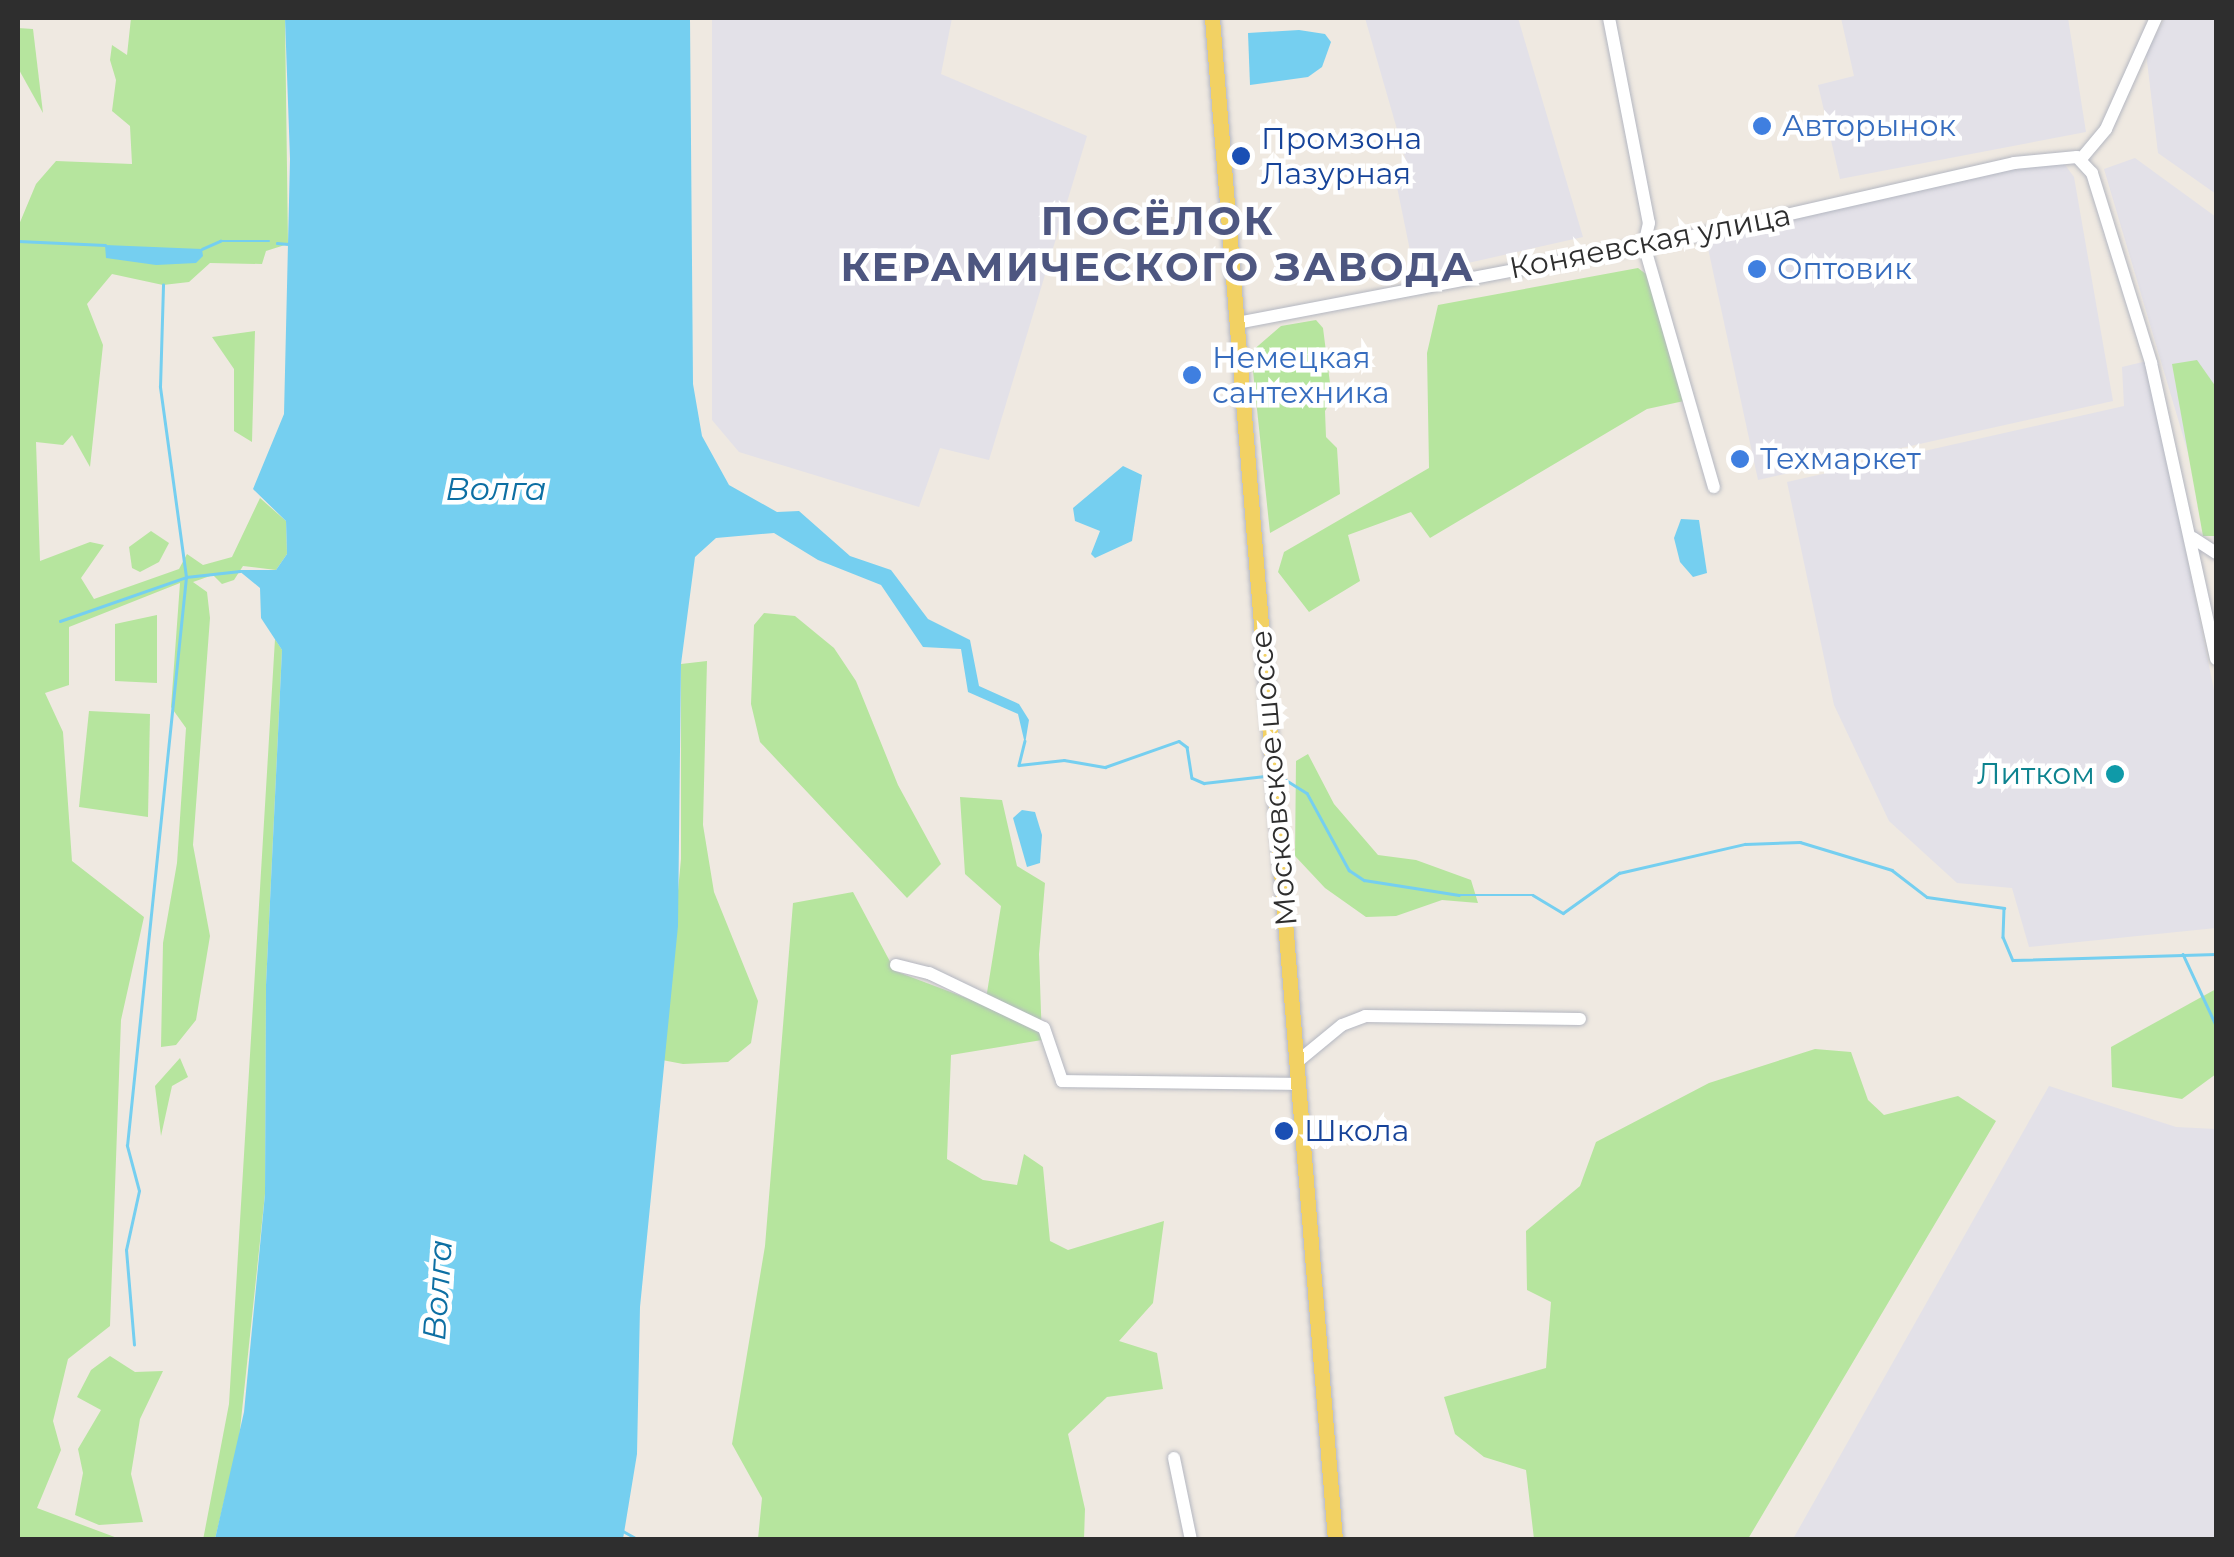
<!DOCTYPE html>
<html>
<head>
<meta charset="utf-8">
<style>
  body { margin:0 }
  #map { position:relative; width:2234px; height:1557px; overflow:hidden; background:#efe9e1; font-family:Montserrat,sans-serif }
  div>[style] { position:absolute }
  .industrial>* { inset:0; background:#e3e1e8 }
  .green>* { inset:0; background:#b6e59e }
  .water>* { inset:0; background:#75cff0 }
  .stream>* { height:2.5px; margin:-1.25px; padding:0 1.25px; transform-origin:1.25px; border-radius:1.25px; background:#75cff0 }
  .roads { filter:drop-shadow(0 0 2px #b4b7c1) drop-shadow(0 0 2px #b4b7c1) }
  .minor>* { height:12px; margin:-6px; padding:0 6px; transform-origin:6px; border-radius:6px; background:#fff }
  .major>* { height:15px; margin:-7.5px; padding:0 7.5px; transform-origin:7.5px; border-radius:7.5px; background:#f2d163 }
  .dots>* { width:28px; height:28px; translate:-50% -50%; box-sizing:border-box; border:5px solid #fff; border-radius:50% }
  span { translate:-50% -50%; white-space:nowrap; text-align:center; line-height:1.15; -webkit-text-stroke:9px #fff; paint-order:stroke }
  .shop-label { font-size:30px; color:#366cbe }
  .left { translate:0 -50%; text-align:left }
  .transit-label { font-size:30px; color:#164399 }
  .street-label { font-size:30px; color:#2e2e2e }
  .culture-label { font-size:30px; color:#0d838f }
  .right { translate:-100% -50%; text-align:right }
  .water-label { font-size:32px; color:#0d6fa3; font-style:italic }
  .district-label { font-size:40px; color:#4d5680; font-weight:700; letter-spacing:2.5px }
  .frame { position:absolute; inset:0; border:20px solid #2e2e2e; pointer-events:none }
</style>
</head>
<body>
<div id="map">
  <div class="industrial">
    <i style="clip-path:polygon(712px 18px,952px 18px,941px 74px,1087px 136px,989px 460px,940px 448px,919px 507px,739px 452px,712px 420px)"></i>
    <i style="clip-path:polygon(1365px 18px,1518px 18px,1583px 237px,1415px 275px,1396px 182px,1411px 178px)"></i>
    <i style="clip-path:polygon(1841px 18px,2068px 18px,2086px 132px,1840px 179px,1818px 85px,1854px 76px)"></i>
    <i style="clip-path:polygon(2165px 18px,2216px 18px,2216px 194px,2158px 153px,2146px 53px)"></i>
    <i style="clip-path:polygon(2060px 158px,2074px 177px,2113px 401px,1758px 480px,1706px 239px)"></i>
    <i style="clip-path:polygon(2135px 158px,2216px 217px,2215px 544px,2104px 169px)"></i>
    <i style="clip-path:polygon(2147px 361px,2216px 700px,2216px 928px,2029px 947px,2012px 888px,1957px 883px,1889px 821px,1834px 705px,1787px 482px,2124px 406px,2122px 367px)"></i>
    <i style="clip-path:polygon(2049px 1086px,2176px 1127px,2216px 1129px,2216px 1539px,1793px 1539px)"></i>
  </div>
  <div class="green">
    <i style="clip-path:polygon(131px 18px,285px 18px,288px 244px,266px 251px,262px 264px,210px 263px,189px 282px,163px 285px,112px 274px,87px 304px,103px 345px,90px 467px,72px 435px,63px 445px,36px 442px,40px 561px,90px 542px,104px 545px,81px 578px,94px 599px,179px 569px,187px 554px,203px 565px,232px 557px,260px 498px,286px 521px,287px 554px,276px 570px,243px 566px,234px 580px,222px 584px,213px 575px,193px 582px,207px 592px,210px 618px,193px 845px,210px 936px,196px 1020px,176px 1045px,161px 1047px,163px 943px,177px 863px,186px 728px,171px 707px,180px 583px,69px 627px,69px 685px,45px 693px,63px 732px,72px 861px,144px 917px,121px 1020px,110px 1326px,68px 1359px,53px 1421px,61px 1450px,37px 1508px,120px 1539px,18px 1539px,18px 227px,36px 184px,56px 161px,132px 164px,130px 126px,112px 111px,116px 80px,110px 60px,112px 45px,127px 55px)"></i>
    <i style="clip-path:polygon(18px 28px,33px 29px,43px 113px,18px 68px)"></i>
    <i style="clip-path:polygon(1638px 268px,1650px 277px,1684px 401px,1647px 409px,1430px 538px,1411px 512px,1348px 535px,1360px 581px,1309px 612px,1278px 572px,1284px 552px,1429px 468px,1427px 353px,1438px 305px)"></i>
    <i style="clip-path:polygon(1316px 320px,1323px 328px,1332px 399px,1325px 411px,1326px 437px,1337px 448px,1340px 494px,1270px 533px,1251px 352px,1281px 326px)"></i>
    <i style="clip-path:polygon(255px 331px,252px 442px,234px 431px,234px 369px,212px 337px)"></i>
    <i style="clip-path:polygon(2197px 360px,2216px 387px,2216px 536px,2203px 536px,2172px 364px)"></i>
    <i style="clip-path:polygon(151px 531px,169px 543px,159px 562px,140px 572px,132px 568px,129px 547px)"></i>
    <i style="clip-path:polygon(764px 613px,795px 616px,834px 648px,856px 681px,898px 785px,941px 864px,907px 898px,760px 742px,751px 704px,754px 625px)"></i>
    <i style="clip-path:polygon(157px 615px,157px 683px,115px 681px,115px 624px)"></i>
    <i style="clip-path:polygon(275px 639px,282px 650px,266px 985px,265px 1194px,239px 1439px,215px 1539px,203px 1540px,229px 1404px)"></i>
    <i style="clip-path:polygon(707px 661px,703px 825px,714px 892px,758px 1001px,751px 1043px,728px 1062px,683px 1064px,662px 1060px,681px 859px,681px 664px)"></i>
    <i style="clip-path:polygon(89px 711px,150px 714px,148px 817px,79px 807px)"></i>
    <i style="clip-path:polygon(1308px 754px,1334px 804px,1378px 855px,1416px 860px,1471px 880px,1478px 903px,1442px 900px,1396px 916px,1366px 917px,1325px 888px,1295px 856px,1296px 761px)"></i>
    <i style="clip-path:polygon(960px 797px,1002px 800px,1017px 866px,1045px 883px,1039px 954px,1042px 1040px,951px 1055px,947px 1159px,983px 1180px,1017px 1185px,1024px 1154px,1043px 1167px,1050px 1241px,1068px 1250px,1164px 1221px,1153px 1303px,1119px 1341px,1157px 1353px,1163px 1389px,1107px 1397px,1068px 1434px,1085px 1509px,1084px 1539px,758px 1539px,762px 1498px,732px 1444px,765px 1246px,793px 903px,853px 892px,895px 971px,985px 1005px,1001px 906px,965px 874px)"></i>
    <i style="clip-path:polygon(2216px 989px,2216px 1074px,2182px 1099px,2112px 1087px,2111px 1047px)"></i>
    <i style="clip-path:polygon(1815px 1049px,1851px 1052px,1868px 1100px,1884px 1115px,1958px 1096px,1996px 1121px,1748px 1539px,1534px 1539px,1526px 1470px,1484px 1457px,1455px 1434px,1444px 1397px,1546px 1368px,1551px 1302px,1527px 1290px,1526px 1231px,1580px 1186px,1596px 1142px,1709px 1083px)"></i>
    <i style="clip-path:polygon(180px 1058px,188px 1077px,172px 1086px,161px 1136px,155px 1086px)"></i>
    <i style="clip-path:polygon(110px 1356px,135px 1372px,163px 1371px,140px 1419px,131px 1474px,143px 1522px,99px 1525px,75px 1515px,83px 1473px,78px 1449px,101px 1410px,77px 1397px,91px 1370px)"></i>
  </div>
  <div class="water">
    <i style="clip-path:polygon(285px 18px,690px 18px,693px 384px,702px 436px,729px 485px,777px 512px,799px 511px,850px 556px,891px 570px,928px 619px,970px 640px,979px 686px,1019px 704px,1029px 720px,1025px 744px,1018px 714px,968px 692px,961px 649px,923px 647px,881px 585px,818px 560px,774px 533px,716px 538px,695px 557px,681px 664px,678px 926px,640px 1307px,637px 1454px,623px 1539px,215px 1539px,244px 1412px,265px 1194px,266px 985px,282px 650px,261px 618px,260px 588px,238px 570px,276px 570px,287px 554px,286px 521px,253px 489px,284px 414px,290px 159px)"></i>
    <i style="clip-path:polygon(1299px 30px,1325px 34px,1331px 42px,1322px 67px,1308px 77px,1250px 85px,1248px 33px)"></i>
    <i style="clip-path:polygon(105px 245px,202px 249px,203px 256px,196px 263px,156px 265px,106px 258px)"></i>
    <i style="clip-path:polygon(1123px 466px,1142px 475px,1132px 541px,1095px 558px,1091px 554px,1100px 531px,1075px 521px,1073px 508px)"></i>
    <i style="clip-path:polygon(1681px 519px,1699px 520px,1707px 573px,1693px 577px,1680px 562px,1674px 538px)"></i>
    <i style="clip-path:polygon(1022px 810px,1035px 812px,1042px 835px,1040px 863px,1027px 867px,1013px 818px)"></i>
  </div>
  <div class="stream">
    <i style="left:18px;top:241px;width:87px;rotate:2.6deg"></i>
    <i style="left:277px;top:243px;width:11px;rotate:5deg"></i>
    <i style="left:202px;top:249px;width:20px;rotate:-24deg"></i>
    <i style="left:220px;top:241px;width:49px"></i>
    <i style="left:60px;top:621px;width:133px;rotate:-19.2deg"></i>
    <i style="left:186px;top:577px;width:54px;rotate:-6.3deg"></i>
    <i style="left:1025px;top:741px;width:25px;rotate:104deg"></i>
    <i style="left:1019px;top:765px;width:45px;rotate:-6.3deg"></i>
    <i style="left:1064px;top:760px;width:42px;rotate:9.7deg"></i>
    <i style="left:1105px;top:767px;width:78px;rotate:-19.4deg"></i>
    <i style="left:1179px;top:741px;width:10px;rotate:37deg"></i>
    <i style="left:1187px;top:747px;width:31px;rotate:81deg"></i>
    <i style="left:1192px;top:778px;width:13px;rotate:23deg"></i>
    <i style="left:1204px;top:783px;width:61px;rotate:-6.5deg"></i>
    <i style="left:1278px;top:775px;width:34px;rotate:32deg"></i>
    <i style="left:1307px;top:793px;width:88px;rotate:61.4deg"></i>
    <i style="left:1349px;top:870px;width:18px;rotate:34deg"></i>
    <i style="left:1364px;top:880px;width:96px;rotate:9deg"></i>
    <i style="left:1459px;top:895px;width:74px"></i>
    <i style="left:1533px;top:895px;width:35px;rotate:31deg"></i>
    <i style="left:1563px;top:913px;width:69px;rotate:-35.5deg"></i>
    <i style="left:1619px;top:873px;width:129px;rotate:-13deg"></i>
    <i style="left:1745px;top:844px;width:55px;rotate:-2.1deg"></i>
    <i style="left:1800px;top:842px;width:96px;rotate:16.9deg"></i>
    <i style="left:1892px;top:870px;width:44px;rotate:37.6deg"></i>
    <i style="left:1927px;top:897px;width:78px;rotate:8.1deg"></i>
    <i style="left:2004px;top:908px;width:29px;rotate:92deg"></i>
    <i style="left:2003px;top:937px;width:25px;rotate:67deg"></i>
    <i style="left:2013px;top:960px;width:203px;rotate:-1.7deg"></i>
    <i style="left:2183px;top:954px;width:78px;rotate:65.1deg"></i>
    <i style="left:134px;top:1345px;width:95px;rotate:-94.8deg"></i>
    <i style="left:126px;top:1250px;width:60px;rotate:-77.6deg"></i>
    <i style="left:139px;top:1191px;width:47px;rotate:-104.9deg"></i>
    <i style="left:127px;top:1146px;width:572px;rotate:-84.08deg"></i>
    <i style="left:186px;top:577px;width:192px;rotate:-97.8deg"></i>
    <i style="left:160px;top:387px;width:102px;rotate:-88.3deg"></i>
    <i style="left:623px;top:1531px;width:18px;rotate:29deg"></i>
  </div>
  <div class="roads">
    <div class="minor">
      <i style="left:1609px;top:18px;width:209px;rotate:79deg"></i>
      <i style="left:1649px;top:223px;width:23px;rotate:103deg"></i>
      <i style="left:1644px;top:245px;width:252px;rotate:73.9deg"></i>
      <i style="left:2081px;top:159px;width:39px;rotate:-50deg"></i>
      <i style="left:2106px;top:129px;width:122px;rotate:-65.8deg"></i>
      <i style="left:1237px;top:323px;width:469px;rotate:-10.8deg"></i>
      <i style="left:1698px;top:235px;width:324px;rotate:-12.8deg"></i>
      <i style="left:2014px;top:163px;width:63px;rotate:-5.4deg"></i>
      <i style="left:2077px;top:157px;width:22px;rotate:47deg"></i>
      <i style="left:2092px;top:173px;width:199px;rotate:72.7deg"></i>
      <i style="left:2151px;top:363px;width:303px;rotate:77.6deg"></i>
      <i style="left:2193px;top:538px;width:27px;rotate:33deg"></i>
      <i style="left:896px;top:965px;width:34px;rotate:14deg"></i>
      <i style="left:929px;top:973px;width:127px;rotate:25.6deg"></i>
      <i style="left:1044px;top:1028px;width:56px;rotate:71.2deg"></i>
      <i style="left:1062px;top:1081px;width:237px;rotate:0.7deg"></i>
      <i style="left:1297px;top:1062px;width:58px;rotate:-39.4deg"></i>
      <i style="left:1342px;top:1025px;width:25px;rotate:-21deg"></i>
      <i style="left:1365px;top:1016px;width:215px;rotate:0.8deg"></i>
      <i style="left:1174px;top:1458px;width:84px;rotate:78.3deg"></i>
    </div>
    <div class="major">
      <i style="left:1212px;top:18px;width:1527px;rotate:85.38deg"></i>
    </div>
  </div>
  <div class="dots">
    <i style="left:1762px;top:126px;background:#3f7fe0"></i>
    <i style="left:1241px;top:156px;background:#1a4fb4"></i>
    <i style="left:1757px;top:269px;background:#3f7fe0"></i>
    <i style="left:1192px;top:375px;background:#3f7fe0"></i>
    <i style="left:1740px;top:459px;background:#3f7fe0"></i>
    <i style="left:2115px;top:774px;background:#0f9aa8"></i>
    <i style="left:1284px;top:1131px;background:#1a4fb4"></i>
  </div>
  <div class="shop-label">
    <span class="left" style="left:1782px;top:126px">Авторынок</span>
    <span class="left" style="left:1777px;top:269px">Оптовик</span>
    <span class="left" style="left:1212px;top:375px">Немецкая<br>сантехника</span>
    <span class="left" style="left:1760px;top:459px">Техмаркет</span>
  </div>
  <div class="transit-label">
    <span class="left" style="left:1261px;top:156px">Промзона<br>Лазурная</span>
    <span class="left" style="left:1304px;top:1131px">Школа</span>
  </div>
  <div class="street-label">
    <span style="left:1650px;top:242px;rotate:-11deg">Коняевская улица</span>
    <span style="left:1274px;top:778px;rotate:-95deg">Московское шоссе</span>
  </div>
  <div class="culture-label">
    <span class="right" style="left:2095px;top:774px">Литком</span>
  </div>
  <div class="water-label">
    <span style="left:496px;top:489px">Волга</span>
    <span style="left:438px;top:1290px;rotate:-86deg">Волга</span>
  </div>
  <div class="district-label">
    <span style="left:1158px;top:244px">ПОСЁЛОК<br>КЕРАМИЧЕСКОГО ЗАВОДА</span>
  </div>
  <div class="frame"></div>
</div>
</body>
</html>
